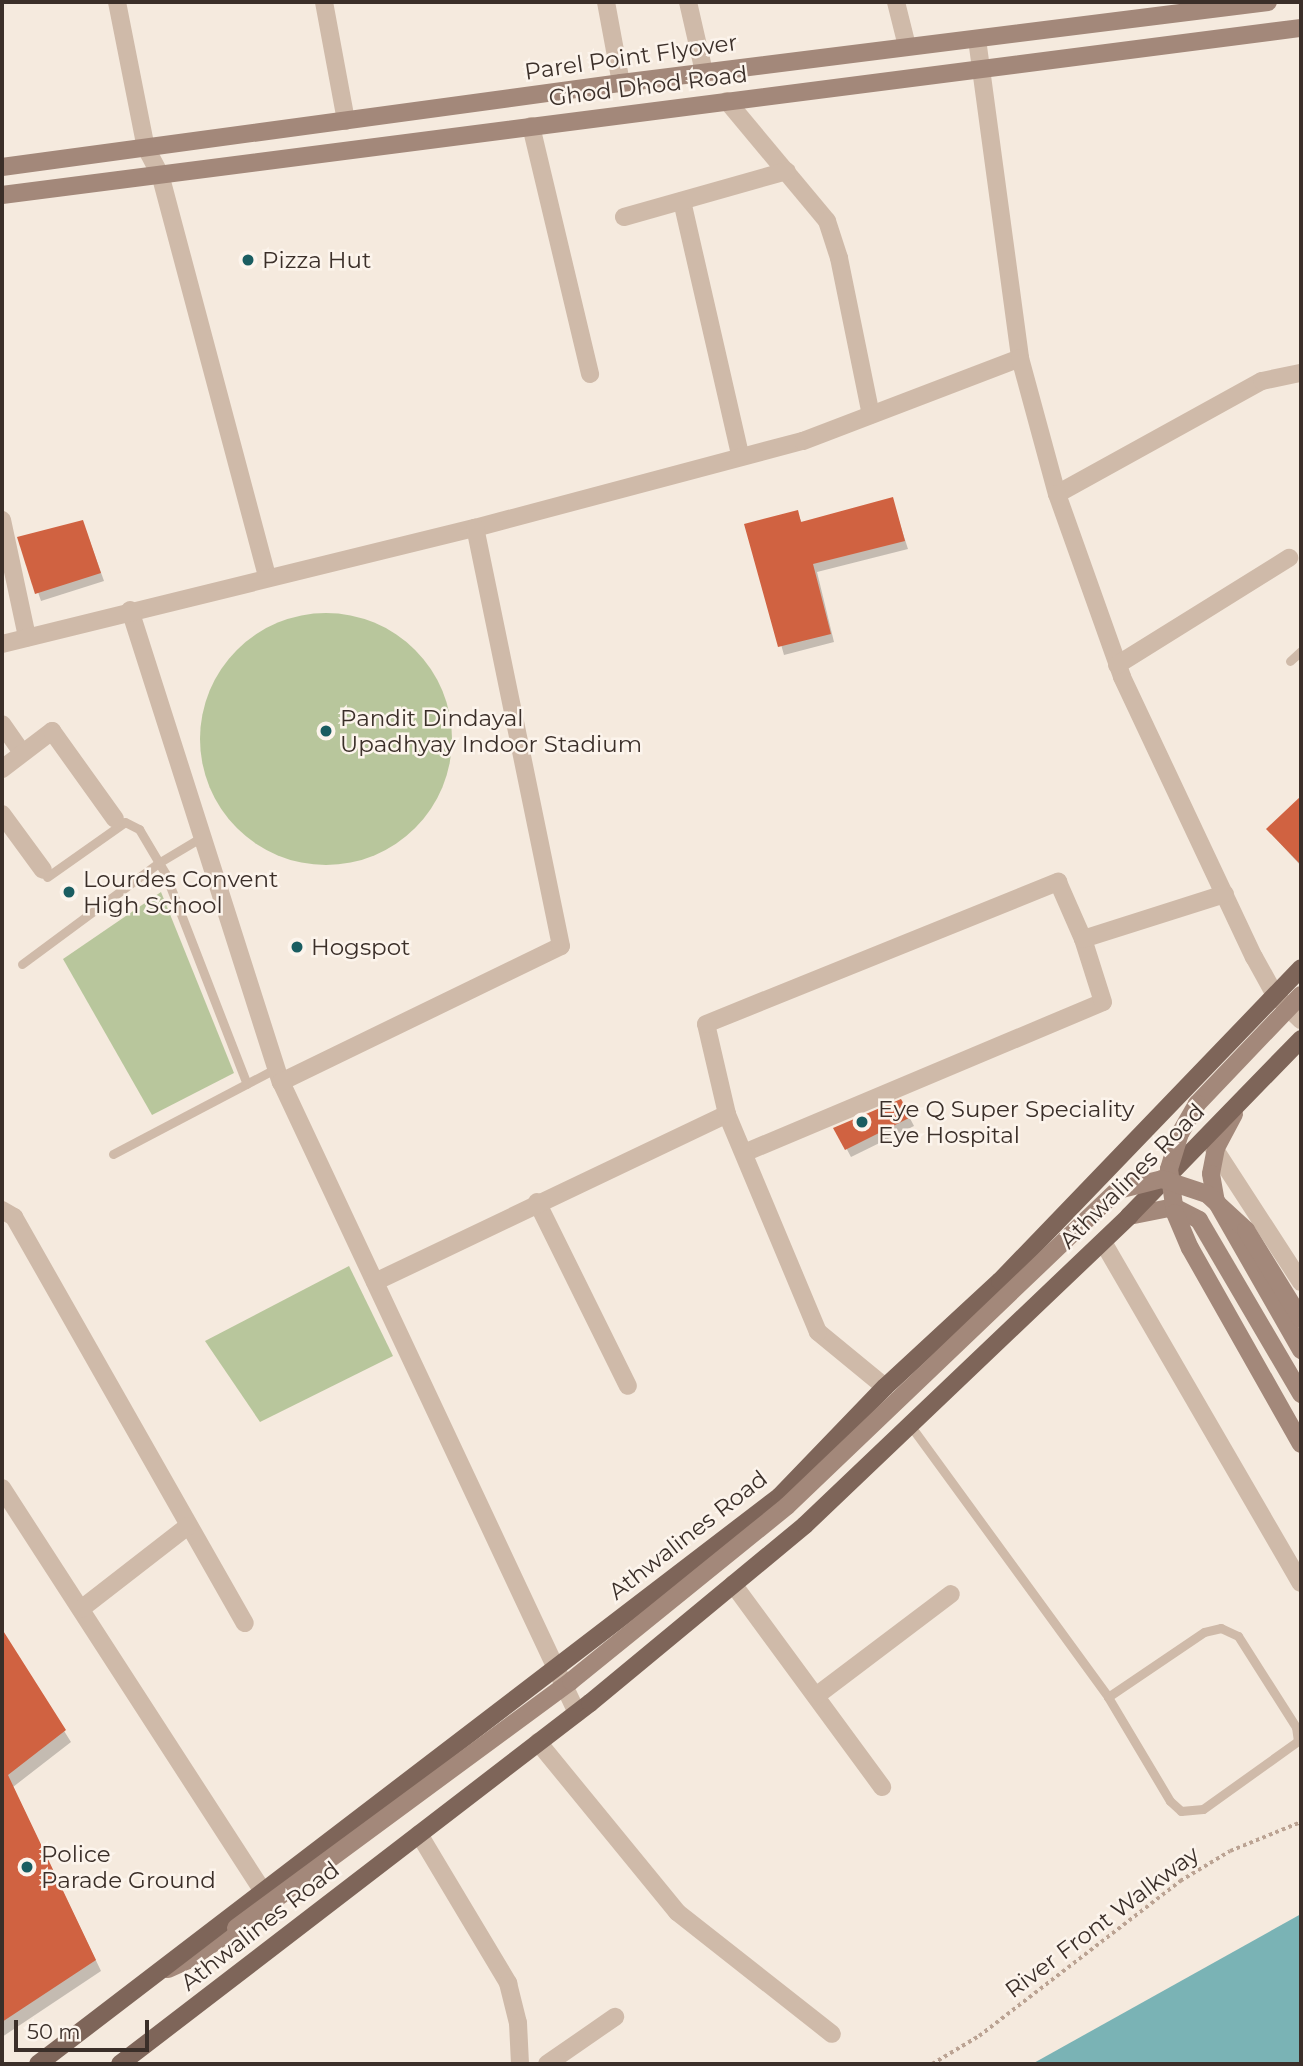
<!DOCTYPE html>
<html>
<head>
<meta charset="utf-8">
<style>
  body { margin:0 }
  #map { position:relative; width:1303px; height:2066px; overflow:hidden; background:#f5eade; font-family:Montserrat,sans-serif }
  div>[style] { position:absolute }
  .green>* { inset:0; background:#b8c69c }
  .round { border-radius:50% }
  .water>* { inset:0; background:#7ab3b5 }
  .shadow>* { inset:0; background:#0003 }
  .building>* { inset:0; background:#d06241 }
  .path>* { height:3.5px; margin-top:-1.75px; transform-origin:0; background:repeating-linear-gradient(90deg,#bba393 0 3.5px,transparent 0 7px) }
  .lane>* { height:9px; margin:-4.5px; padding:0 4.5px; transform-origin:4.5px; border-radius:4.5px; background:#cfbaa9 }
  .street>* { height:18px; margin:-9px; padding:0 9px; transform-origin:9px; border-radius:9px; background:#cfbaa9 }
  .secondary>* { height:18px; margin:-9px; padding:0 9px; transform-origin:9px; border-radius:9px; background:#a3887a }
  .primary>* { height:18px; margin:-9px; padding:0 9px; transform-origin:9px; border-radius:9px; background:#7e6559 }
  .secondary-bridge>* { height:18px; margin:-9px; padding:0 9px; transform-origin:9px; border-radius:9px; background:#a3887a }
  .dots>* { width:19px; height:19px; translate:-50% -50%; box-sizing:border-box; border:4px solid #fcf4ec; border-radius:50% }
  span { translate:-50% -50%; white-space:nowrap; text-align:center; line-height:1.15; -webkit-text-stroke:5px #fcf4ec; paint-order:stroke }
  .street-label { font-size:23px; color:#3b2f29 }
  .poi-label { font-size:23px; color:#3b2f29 }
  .left { translate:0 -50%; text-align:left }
  .frame { position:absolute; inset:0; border:4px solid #3b2f29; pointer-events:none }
  .scale { position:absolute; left:14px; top:2020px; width:135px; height:32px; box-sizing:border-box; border:4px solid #3b2f29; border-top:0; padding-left:9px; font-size:21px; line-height:24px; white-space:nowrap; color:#3b2f29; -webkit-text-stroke:5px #fcf4ec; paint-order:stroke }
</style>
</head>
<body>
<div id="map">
  <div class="green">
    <i class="round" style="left:200px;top:613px;width:252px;height:252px"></i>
    <i style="clip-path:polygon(161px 892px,234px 1073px,152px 1115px,63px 959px)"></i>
    <i style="clip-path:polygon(349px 1266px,393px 1356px,260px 1422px,205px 1341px)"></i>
  </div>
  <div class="water">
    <i style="clip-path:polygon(1301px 1914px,1301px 2064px,1032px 2064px)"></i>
  </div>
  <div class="shadow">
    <i style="clip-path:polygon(892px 499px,908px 549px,817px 572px,834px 642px,784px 655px,747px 525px,797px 512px,802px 523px)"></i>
    <i style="clip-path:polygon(83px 522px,104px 581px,41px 601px,20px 539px)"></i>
    <i style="clip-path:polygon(1301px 798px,1301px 866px,1268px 830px)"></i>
    <i style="clip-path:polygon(901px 1101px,914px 1126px,851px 1157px,836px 1129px)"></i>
    <i style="clip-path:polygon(2px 1632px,71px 1742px,13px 1787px,101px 1971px,2px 2037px)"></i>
  </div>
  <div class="building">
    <i style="clip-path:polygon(893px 497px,905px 541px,813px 564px,831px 634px,778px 647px,744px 524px,798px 510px,801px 522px)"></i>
    <i style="clip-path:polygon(83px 520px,101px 573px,35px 594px,17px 537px)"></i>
    <i style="clip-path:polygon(1301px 796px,1301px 865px,1266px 829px)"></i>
    <i style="clip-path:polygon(901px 1099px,911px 1117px,845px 1150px,833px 1128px)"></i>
    <i style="clip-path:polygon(2px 1629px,66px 1730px,8px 1775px,96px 1960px,2px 2022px)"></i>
  </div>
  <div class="path">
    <i style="left:932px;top:2064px;width:55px;rotate:-30.8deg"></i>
    <i style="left:979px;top:2036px;width:254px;rotate:-37.6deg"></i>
    <i style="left:1180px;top:1881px;width:58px;rotate:-31deg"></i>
    <i style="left:1230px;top:1851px;width:77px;rotate:-22.2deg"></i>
  </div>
  <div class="lane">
    <i style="left:1290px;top:661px;width:15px;rotate:-42deg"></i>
    <i style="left:47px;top:877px;width:95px;rotate:-35.2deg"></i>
    <i style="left:125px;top:822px;width:16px;rotate:27deg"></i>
    <i style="left:139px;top:829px;width:51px;rotate:59.4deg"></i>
    <i style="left:165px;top:873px;width:226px;rotate:68.8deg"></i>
    <i style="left:22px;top:964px;width:172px;rotate:-36.5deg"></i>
    <i style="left:160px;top:862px;width:49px;rotate:-30.8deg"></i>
    <i style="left:113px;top:1154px;width:185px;rotate:-27.7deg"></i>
    <i style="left:910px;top:1425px;width:336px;rotate:53.9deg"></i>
    <i style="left:1108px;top:1697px;width:121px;rotate:59.2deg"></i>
    <i style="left:1170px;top:1801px;width:15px;rotate:42deg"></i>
    <i style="left:1181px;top:1811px;width:22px;rotate:-5deg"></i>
    <i style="left:1203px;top:1809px;width:117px;rotate:-35.6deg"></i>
    <i style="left:1298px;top:1741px;width:14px;rotate:-98deg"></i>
    <i style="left:1296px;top:1727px;width:108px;rotate:-122.5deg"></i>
    <i style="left:1238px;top:1636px;width:19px;rotate:-155deg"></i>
    <i style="left:1221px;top:1628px;width:17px;rotate:167deg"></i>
    <i style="left:1204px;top:1632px;width:116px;rotate:145.9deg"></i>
  </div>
  <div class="street">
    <i style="left:117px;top:2px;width:149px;rotate:78.8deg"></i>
    <i style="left:146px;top:148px;width:30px;rotate:62deg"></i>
    <i style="left:160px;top:174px;width:417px;rotate:75.1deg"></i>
    <i style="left:324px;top:2px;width:121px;rotate:79.5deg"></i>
    <i style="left:606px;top:2px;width:82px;rotate:79.5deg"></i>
    <i style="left:688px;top:2px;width:72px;rotate:77.1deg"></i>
    <i style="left:896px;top:2px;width:45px;rotate:76deg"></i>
    <i style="left:977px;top:39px;width:322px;rotate:82.3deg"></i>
    <i style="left:727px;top:101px;width:156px;rotate:50.2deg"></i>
    <i style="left:827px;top:221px;width:39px;rotate:72deg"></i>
    <i style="left:839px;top:258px;width:160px;rotate:78.5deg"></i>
    <i style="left:531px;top:126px;width:255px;rotate:76.6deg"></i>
    <i style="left:682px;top:201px;width:261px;rotate:77.1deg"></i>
    <i style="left:624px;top:217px;width:169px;rotate:-15.8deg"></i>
    <i style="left:1057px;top:494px;width:234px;rotate:-28.9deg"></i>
    <i style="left:1262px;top:381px;width:40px;rotate:-12deg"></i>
    <i style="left:2px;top:520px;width:120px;rotate:77.9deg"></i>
    <i style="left:130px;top:610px;width:496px;rotate:72.3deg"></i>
    <i style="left:281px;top:1082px;width:697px;rotate:64.87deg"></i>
    <i style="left:2px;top:644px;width:487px;rotate:-13.8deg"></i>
    <i style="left:475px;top:528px;width:339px;rotate:-14.9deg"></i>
    <i style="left:803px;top:441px;width:232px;rotate:-20.9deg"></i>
    <i style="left:1020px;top:358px;width:141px;rotate:74.8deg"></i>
    <i style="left:1057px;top:494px;width:194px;rotate:70.4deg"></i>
    <i style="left:1122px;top:677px;width:310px;rotate:64.8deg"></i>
    <i style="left:1254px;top:957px;width:43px;rotate:61.1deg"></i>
    <i style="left:1275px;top:995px;width:36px;rotate:44deg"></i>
    <i style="left:1117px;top:665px;width:203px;rotate:-31.9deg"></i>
    <i style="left:2px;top:724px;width:35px;rotate:55deg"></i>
    <i style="left:2px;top:769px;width:63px;rotate:-37.2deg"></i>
    <i style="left:52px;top:731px;width:108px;rotate:54.4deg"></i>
    <i style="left:2px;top:814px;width:69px;rotate:53.8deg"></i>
    <i style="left:281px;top:1082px;width:311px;rotate:-25.9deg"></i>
    <i style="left:561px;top:946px;width:427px;rotate:-101.6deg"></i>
    <i style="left:1210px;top:1142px;width:167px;rotate:57deg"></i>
    <i style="left:744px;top:1153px;width:389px;rotate:-22.8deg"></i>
    <i style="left:1103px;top:1002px;width:66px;rotate:-107.6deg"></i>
    <i style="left:537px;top:1202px;width:205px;rotate:63.7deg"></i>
    <i style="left:2px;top:1210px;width:14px;rotate:30deg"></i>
    <i style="left:14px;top:1217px;width:467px;rotate:60.4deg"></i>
    <i style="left:1103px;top:1242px;width:394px;rotate:59.9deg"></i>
    <i style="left:375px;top:1282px;width:390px;rotate:-25.5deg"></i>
    <i style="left:885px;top:1387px;width:87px;rotate:-140.6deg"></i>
    <i style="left:818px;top:1332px;width:236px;rotate:-112.7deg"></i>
    <i style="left:727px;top:1114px;width:92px;rotate:-103.1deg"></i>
    <i style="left:706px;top:1024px;width:380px;rotate:-22deg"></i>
    <i style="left:1058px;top:882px;width:62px;rotate:66.3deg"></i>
    <i style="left:1083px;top:939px;width:149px;rotate:-17.6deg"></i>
    <i style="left:2px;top:1488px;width:482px;rotate:57.1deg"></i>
    <i style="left:733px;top:1584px;width:252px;rotate:53.7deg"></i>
    <i style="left:81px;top:1609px;width:135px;rotate:-37.8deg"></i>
    <i style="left:816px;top:1696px;width:169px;rotate:-37.1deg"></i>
    <i style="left:538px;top:1742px;width:220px;rotate:50.7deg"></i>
    <i style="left:677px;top:1912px;width:197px;rotate:38.2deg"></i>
    <i style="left:419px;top:1834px;width:174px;rotate:59.1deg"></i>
    <i style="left:508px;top:1983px;width:41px;rotate:76deg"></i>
    <i style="left:518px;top:2023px;width:41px;rotate:87.2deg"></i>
    <i style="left:547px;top:2064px;width:83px;rotate:-34.7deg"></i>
  </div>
  <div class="secondary">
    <i style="left:2px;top:167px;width:625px;rotate:-7.73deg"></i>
    <i style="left:621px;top:83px;width:652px;rotate:-7.14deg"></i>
    <i style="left:2px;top:195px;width:1310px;rotate:-7.33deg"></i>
    <i style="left:1234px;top:1114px;width:38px;rotate:118deg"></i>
    <i style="left:1216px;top:1148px;width:26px;rotate:101deg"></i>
    <i style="left:1211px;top:1174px;width:27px;rotate:80deg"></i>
    <i style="left:1216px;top:1201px;width:172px;rotate:60.3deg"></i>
    <i style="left:1129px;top:1216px;width:46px;rotate:-11.3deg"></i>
    <i style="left:1174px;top:1207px;width:28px;rotate:27deg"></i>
    <i style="left:1199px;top:1220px;width:202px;rotate:59.6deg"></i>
    <i style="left:168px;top:1969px;width:22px;rotate:-24deg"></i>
    <i style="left:188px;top:1960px;width:58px;rotate:-33.7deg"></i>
  </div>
  <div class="primary">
    <i style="left:38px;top:2064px;width:934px;rotate:-37.43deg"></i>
    <i style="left:780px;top:1496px;width:151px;rotate:-46.1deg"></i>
    <i style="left:885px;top:1387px;width:156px;rotate:-42.7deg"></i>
    <i style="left:1000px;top:1281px;width:434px;rotate:-46.1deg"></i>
    <i style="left:120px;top:2064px;width:593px;rotate:-37.53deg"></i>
    <i style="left:590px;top:1703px;width:279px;rotate:-39.6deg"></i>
    <i style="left:805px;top:1525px;width:448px;rotate:-43.6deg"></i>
    <i style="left:1129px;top:1216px;width:247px;rotate:-45.8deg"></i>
  </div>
  <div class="secondary-bridge">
    <i style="left:1301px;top:995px;width:151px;rotate:133.7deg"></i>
    <i style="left:1197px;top:1104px;width:34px;rotate:120deg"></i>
    <i style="left:1180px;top:1133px;width:38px;rotate:107deg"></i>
    <i style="left:1169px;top:1169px;width:44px;rotate:82.2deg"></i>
    <i style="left:1175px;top:1213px;width:38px;rotate:67deg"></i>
    <i style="left:1190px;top:1248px;width:225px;rotate:60.5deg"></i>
    <i style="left:236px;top:1928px;width:416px;rotate:-36.4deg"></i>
    <i style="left:571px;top:1681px;width:278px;rotate:-39deg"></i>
    <i style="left:787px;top:1506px;width:458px;rotate:-43.7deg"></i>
    <i style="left:1118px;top:1190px;width:45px;rotate:-14deg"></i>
    <i style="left:1162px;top:1179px;width:47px;rotate:18.4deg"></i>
    <i style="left:1207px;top:1194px;width:53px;rotate:42.7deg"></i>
    <i style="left:1246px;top:1230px;width:105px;rotate:58.3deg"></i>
  </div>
  <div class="dots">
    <i style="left:248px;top:260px;background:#1a5d61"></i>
    <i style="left:326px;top:731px;background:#1a5d61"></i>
    <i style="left:69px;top:892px;background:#1a5d61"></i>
    <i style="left:297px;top:947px;background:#1a5d61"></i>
    <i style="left:862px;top:1122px;background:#1a5d61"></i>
    <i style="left:27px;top:1867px;background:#1a5d61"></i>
  </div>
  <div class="street-label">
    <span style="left:631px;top:57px;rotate:-8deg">Parel Point Flyover</span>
    <span style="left:648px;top:86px;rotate:-7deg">Ghod Dhod Road</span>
    <span style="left:1132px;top:1176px;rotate:-45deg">Athwalines Road</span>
    <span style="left:688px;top:1535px;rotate:-38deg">Athwalines Road</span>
    <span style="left:1102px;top:1922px;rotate:-37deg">River Front Walkway</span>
    <span style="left:260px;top:1926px;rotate:-38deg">Athwalines Road</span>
  </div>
  <div class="poi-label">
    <span class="left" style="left:262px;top:260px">Pizza Hut</span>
    <span class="left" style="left:340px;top:731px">Pandit Dindayal<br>Upadhyay Indoor Stadium</span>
    <span class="left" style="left:83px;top:892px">Lourdes Convent<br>High School</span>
    <span class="left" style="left:311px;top:947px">Hogspot</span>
    <span class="left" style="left:878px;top:1122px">Eye Q Super Speciality<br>Eye Hospital</span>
    <span class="left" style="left:41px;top:1867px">Police<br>Parade Ground</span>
  </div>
  <div class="frame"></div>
  <div class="scale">50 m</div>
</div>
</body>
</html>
